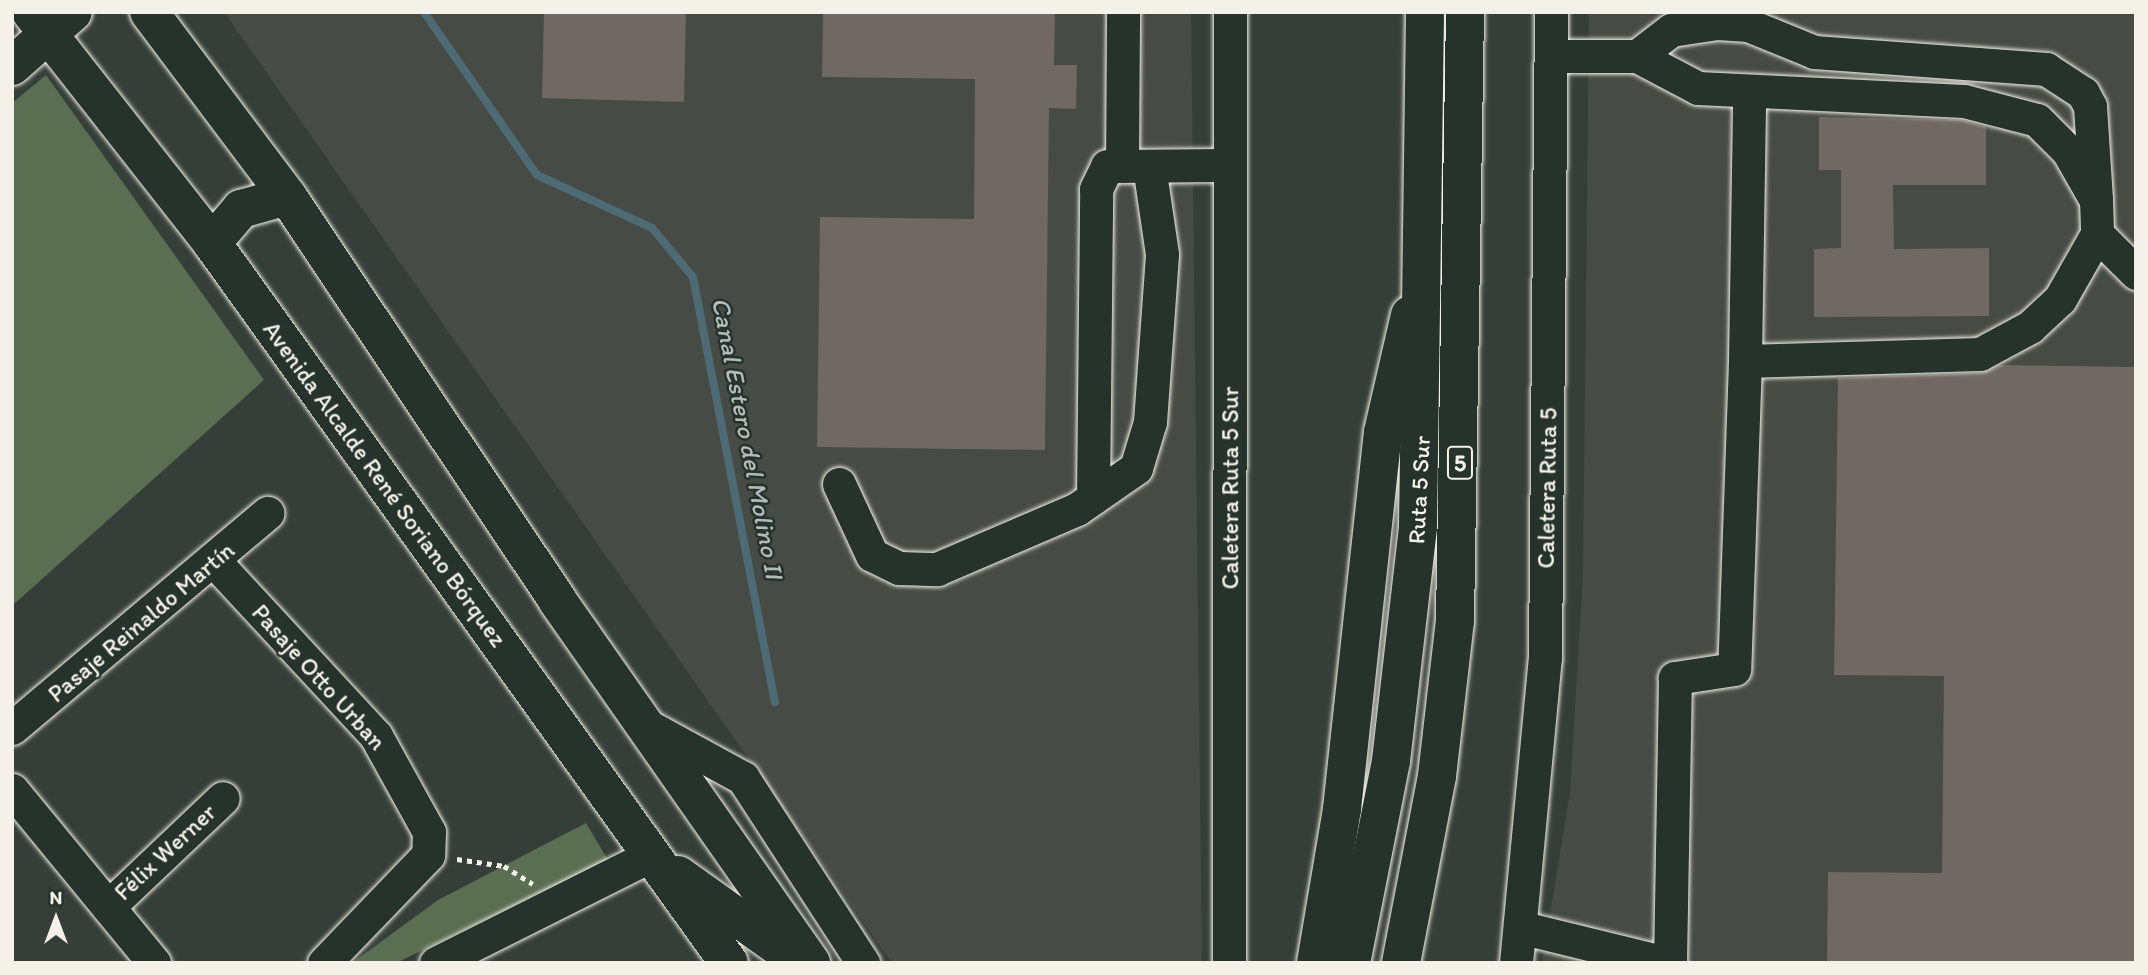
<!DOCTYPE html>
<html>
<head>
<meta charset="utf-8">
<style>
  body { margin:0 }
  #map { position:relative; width:2148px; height:975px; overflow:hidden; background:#353e38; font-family:Itim,sans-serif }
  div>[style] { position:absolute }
  .built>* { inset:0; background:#474b45 }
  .green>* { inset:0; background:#5a6e51 }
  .stream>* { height:8px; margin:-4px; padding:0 4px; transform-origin:4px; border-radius:4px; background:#4e6b75 }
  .building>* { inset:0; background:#706862 }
  .path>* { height:4.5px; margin-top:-2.25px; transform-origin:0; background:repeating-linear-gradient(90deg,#f4f1e8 0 5px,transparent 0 10px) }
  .roads { filter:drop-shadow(0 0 2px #f4f1e8) drop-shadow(0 0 2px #f4f1e8) }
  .minor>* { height:33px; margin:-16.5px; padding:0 16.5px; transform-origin:16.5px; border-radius:16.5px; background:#26332d }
  .major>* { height:38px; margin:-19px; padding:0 19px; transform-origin:19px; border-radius:19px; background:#26332d }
  .highway>* { height:38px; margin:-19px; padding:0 19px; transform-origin:19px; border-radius:19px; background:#26332d }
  span { translate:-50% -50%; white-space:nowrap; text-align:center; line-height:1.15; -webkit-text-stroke:5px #26332d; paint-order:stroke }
  .shield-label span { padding:2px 5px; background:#26332d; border:2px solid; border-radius:5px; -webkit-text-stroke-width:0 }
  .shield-label { font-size:23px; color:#f4f1e8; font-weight:700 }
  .street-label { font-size:24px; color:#f4f1e8 }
  .water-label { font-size:26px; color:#b2bbba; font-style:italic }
  .frame { position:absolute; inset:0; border:14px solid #f4f1e8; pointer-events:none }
  .north { position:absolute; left:21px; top:884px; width:70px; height:70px; -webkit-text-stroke:5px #26332d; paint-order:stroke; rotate:0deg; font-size:19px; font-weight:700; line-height:28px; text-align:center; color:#f4f1e8 }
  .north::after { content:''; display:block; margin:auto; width:24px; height:32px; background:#f4f1e8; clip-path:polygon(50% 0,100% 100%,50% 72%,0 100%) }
</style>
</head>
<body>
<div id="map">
  <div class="built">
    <i style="clip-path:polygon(224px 12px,1191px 12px,1202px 963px,892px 963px)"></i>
    <i style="clip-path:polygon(1589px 12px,2136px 12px,2136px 963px,1542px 963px,1570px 792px,1583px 574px)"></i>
  </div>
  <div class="green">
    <i style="clip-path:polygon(46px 75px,264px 380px,12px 606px,12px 103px)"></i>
    <i style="clip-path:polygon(586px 823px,608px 860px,396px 963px,352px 963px,438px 900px)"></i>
  </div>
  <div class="stream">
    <i style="left:424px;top:12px;width:198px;rotate:55.3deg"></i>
    <i style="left:537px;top:175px;width:127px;rotate:24.7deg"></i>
    <i style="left:652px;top:228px;width:64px;rotate:50.1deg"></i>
    <i style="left:693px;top:277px;width:433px;rotate:79.1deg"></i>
  </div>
  <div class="building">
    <i style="clip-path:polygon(544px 12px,686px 12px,684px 102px,542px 98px)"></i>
    <i style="clip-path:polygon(823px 12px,1055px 12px,1054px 65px,1077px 65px,1076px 109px,1049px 108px,1045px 450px,817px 447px,820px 217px,974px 219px,975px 79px,822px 77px)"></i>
    <i style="clip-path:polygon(1819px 117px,1961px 120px,1986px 127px,1986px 185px,1893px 185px,1894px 249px,1989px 248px,1989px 316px,1814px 317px,1814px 249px,1841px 248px,1841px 170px,1819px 170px)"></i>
    <i style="clip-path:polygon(2000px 365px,2136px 367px,2136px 963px,1827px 963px,1828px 872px,1942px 873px,1944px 676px,1834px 675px,1838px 378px,1981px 373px)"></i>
  </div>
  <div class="path">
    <i style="left:457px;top:859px;width:48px;rotate:8.5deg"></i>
    <i style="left:504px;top:866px;width:34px;rotate:32deg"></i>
  </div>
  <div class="roads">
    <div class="minor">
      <i style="left:1551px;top:56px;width:86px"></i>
      <i style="left:1637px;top:56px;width:69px;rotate:27.7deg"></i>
      <i style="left:1698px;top:88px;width:266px;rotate:2.8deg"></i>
      <i style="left:1964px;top:101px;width:75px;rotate:14.6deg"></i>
      <i style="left:2037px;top:120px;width:44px;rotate:45deg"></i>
      <i style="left:2068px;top:151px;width:51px;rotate:60.4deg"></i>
      <i style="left:1637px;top:56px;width:43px;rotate:-37.4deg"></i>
      <i style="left:1671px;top:30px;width:47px;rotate:-8.7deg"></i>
      <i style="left:1717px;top:23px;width:31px;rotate:4deg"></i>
      <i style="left:1748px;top:25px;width:71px;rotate:22.2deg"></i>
      <i style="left:1814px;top:52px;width:233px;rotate:4.2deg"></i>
      <i style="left:2046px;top:69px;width:44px;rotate:33deg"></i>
      <i style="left:2083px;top:93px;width:15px;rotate:62deg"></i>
      <i style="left:2090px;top:106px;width:94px;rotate:86.3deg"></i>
      <i style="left:2096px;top:200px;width:34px;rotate:88deg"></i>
      <i style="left:2097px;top:234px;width:75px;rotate:119.6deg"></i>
      <i style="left:2060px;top:299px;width:41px;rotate:137deg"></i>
      <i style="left:2030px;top:327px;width:57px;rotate:151.6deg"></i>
      <i style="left:1980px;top:354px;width:235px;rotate:178.3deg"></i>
      <i style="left:1745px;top:361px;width:308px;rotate:92deg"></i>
      <i style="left:1734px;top:669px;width:60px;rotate:171.3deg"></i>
      <i style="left:1675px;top:678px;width:285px;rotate:91deg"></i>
      <i style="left:1122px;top:166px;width:154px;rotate:-89.6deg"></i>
      <i style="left:2097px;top:234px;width:55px;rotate:45deg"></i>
      <i style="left:1745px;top:361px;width:269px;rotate:-89.1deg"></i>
      <i style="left:839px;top:484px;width:78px;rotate:65.1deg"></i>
      <i style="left:872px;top:555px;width:30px;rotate:26deg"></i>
      <i style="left:899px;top:568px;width:38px;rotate:2deg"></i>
      <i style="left:937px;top:569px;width:152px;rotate:-23.2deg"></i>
      <i style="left:1077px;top:509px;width:72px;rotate:-34.8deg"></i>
      <i style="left:1136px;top:468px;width:48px;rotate:-73.1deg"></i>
      <i style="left:1150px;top:422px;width:168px;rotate:-85.9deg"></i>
      <i style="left:1162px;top:254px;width:89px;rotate:-98.4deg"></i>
      <i style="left:1093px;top:498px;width:309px;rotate:-89.4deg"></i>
      <i style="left:1096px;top:189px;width:25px;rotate:-64deg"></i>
      <i style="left:1107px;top:166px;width:123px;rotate:-0.5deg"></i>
      <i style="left:215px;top:562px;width:237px;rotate:47.2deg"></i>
      <i style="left:376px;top:736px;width:110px;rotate:61.1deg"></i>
      <i style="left:429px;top:832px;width:23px;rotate:92deg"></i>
      <i style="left:428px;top:855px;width:150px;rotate:133.9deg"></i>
      <i style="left:644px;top:724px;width:113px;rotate:28.6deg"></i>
      <i style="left:743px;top:778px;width:221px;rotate:57deg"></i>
      <i style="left:12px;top:728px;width:334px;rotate:-40.1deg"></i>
      <i style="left:12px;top:790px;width:224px;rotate:50.6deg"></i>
      <i style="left:108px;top:907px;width:158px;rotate:-43.5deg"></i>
      <i style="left:1523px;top:928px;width:148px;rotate:13.7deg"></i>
      <i style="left:436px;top:963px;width:239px;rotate:-26.6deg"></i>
      <i style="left:1229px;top:963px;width:951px;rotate:-89.94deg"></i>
      <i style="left:1516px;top:963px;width:306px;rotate:-84.6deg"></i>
      <i style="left:1545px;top:658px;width:646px;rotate:-89.47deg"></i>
    </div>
    <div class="major">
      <i style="left:31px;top:12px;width:293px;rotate:51.9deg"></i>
      <i style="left:212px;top:243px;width:886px;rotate:54.32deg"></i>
      <i style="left:149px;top:12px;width:230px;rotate:53.1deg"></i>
      <i style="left:287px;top:196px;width:486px;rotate:56.2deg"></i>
      <i style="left:557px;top:600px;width:443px;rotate:55deg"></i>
      <i style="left:12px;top:66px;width:81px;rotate:-41.5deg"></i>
      <i style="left:212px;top:243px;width:45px;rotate:-49.5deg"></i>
      <i style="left:241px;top:209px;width:48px;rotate:-15.8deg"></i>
      <i style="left:678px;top:875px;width:150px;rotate:35.5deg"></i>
    </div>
    <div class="highway">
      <i style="left:1316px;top:963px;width:156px;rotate:-80.4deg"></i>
      <i style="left:1342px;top:809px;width:379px;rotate:-83.8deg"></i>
      <i style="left:1383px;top:432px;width:120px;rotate:-77deg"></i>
      <i style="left:1351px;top:963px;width:206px;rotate:-78.8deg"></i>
      <i style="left:1391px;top:761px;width:236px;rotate:-83.4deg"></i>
      <i style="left:1418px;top:527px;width:515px;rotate:-89.22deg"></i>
      <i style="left:1401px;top:963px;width:190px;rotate:-79.1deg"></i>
      <i style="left:1437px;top:776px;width:156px;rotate:-83.4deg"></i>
      <i style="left:1455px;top:621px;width:609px;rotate:-89.06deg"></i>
    </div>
  </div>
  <div class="shield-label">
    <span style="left:1460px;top:463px">5</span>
  </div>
  <div class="street-label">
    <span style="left:385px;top:484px;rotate:54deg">Avenida Alcalde René Soriano Bórquez</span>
    <span style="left:1230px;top:488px;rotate:-90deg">Caletera Ruta 5 Sur</span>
    <span style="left:1547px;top:488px;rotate:-89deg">Caletera Ruta 5</span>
    <span style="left:1419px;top:490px;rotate:-87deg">Ruta 5 Sur</span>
    <span style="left:141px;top:622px;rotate:-40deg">Pasaje Reinaldo Martín</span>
    <span style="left:319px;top:677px;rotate:48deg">Pasaje Otto Urban</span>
    <span style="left:165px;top:852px;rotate:-43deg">Félix Werner</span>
  </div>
  <div class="water-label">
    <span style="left:747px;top:438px;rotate:79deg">Canal Estero del Molino II</span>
  </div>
  <div class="frame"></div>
  <div class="north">N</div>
</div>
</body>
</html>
